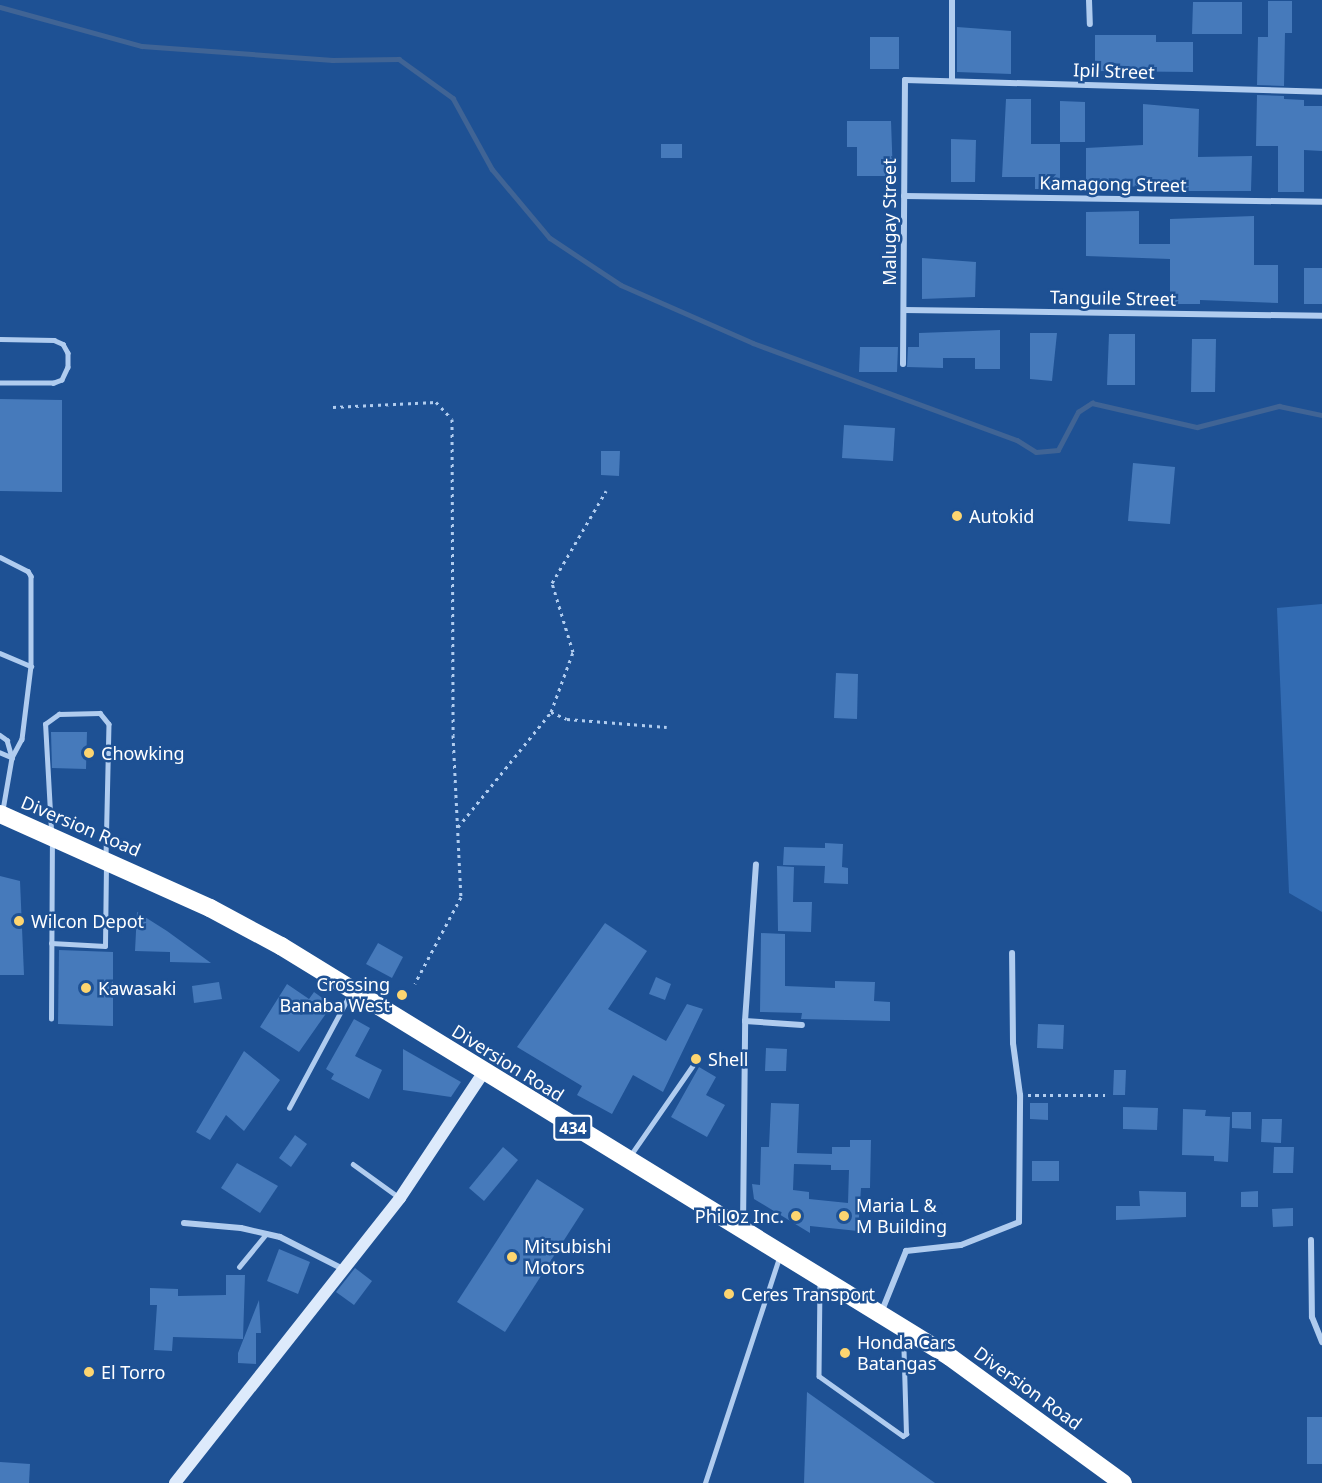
<!DOCTYPE html>
<html>
<head>
<meta charset="utf-8">
<style>
  body { margin:0 }
  #map { position:relative; width:1322px; height:1483px; overflow:hidden; background:#1e5194; font-family:"Noto Sans",sans-serif }
  div>[style] { position:absolute }
  .green>* { inset:0; background:#326bb2 }
  .stream>* { height:4.5px; margin:-2.25px; padding:0 2.25px; transform-origin:2.25px; border-radius:2.25px; background:#406495 }
  .building>* { inset:0; background:#467abb }
  .path>* { height:3px; margin-top:-1.5px; transform-origin:0; background:repeating-linear-gradient(90deg,#b0ccef 0 3px,transparent 0 7.5px) }
  .lane>* { height:4.5px; margin:-2.25px; padding:0 2.25px; transform-origin:2.25px; border-radius:2.25px; background:#b0ccef }
  .street>* { height:6px; margin:-3px; padding:0 3px; transform-origin:3px; border-radius:3px; background:#b0ccef }
  .secondary>* { height:12px; margin:-6px; padding:0 6px; transform-origin:6px; border-radius:6px; background:#ddeafb }
  .highway>* { height:18px; margin:-9px; padding:0 9px; transform-origin:9px; border-radius:9px; background:#fff }
  .dots>* { width:16px; height:16px; translate:-50% -50%; box-sizing:border-box; border:3px solid #1e5194; border-radius:50% }
  span { translate:-50% -50%; white-space:nowrap; text-align:center; line-height:1.15; -webkit-text-stroke:5px #1e5194; paint-order:stroke }
  .shield-label span { padding:2px 4px; background:#1e5194; border:2px solid; border-radius:4px; -webkit-text-stroke-width:0 }
  .shield-label { font-size:16px; color:#fff; font-weight:700 }
  .street-label { font-size:18px; color:#fff }
  .poi-label { font-size:18px; color:#fff }
  .left { translate:0 -50%; text-align:left }
  .right { translate:-100% -50%; text-align:right }
</style>
</head>
<body>
<div id="map">
  <div class="green">
    <i style="clip-path:polygon(1322px 604px,1322px 912px,1289px 893px,1277px 608px)"></i>
  </div>
  <div class="stream">
    <i style="left:0;top:7px;width:147px;rotate:15.4deg"></i>
    <i style="left:142px;top:46px;width:191px;rotate:4.2deg"></i>
    <i style="left:332px;top:60px;width:67px;rotate:-0.9deg"></i>
    <i style="left:399px;top:59px;width:67px;rotate:35.8deg"></i>
    <i style="left:453px;top:98px;width:81px;rotate:61.2deg"></i>
    <i style="left:492px;top:169px;width:90px;rotate:50deg"></i>
    <i style="left:550px;top:238px;width:85px;rotate:33.5deg"></i>
    <i style="left:621px;top:285px;width:144px;rotate:23.7deg"></i>
    <i style="left:753px;top:343px;width:281px;rotate:20.2deg"></i>
    <i style="left:1017px;top:440px;width:22px;rotate:32deg"></i>
    <i style="left:1036px;top:452px;width:22px;rotate:-5deg"></i>
    <i style="left:1058px;top:450px;width:43px;rotate:-62.2deg"></i>
    <i style="left:1078px;top:412px;width:17px;rotate:-33deg"></i>
    <i style="left:1092px;top:403px;width:108px;rotate:12.9deg"></i>
    <i style="left:1197px;top:427px;width:85px;rotate:-14.4deg"></i>
    <i style="left:1279px;top:406px;width:44px;rotate:11.8deg"></i>
  </div>
  <div class="building">
    <i style="clip-path:polygon(1268px 1px,1292px 1px,1292px 33px,1285px 33px,1284px 86px,1257px 85px,1258px 37px,1268px 37px)"></i>
    <i style="clip-path:polygon(1193px 2px,1242px 2px,1242px 34px,1192px 34px)"></i>
    <i style="clip-path:polygon(957px 27px,1011px 31px,1011px 74px,957px 72px)"></i>
    <i style="clip-path:polygon(1095px 35px,1156px 35px,1156px 42px,1193px 42px,1193px 72px,1095px 71px)"></i>
    <i style="clip-path:polygon(870px 37px,899px 37px,899px 69px,870px 69px)"></i>
    <i style="clip-path:polygon(1257px 95px,1284px 96px,1284px 99px,1304px 100px,1304px 106px,1322px 106px,1322px 151px,1304px 150px,1304px 192px,1278px 192px,1278px 146px,1256px 146px)"></i>
    <i style="clip-path:polygon(1006px 99px,1031px 99px,1031px 144px,1060px 144px,1060px 189px,1035px 189px,1035px 177px,1002px 177px)"></i>
    <i style="clip-path:polygon(1060px 101px,1085px 102px,1085px 142px,1060px 142px)"></i>
    <i style="clip-path:polygon(1143px 104px,1199px 109px,1198px 157px,1252px 156px,1251px 191px,1175px 191px,1143px 186px,1086px 189px,1086px 148px,1143px 145px)"></i>
    <i style="clip-path:polygon(847px 121px,891px 121px,893px 176px,857px 176px,857px 147px,847px 147px)"></i>
    <i style="clip-path:polygon(951px 139px,976px 140px,975px 182px,951px 182px)"></i>
    <i style="clip-path:polygon(661px 144px,682px 144px,682px 158px,661px 158px)"></i>
    <i style="clip-path:polygon(1139px 211px,1139px 244px,1170px 244px,1170px 219px,1254px 216px,1254px 265px,1278px 265px,1278px 303px,1200px 300px,1200px 304px,1170px 304px,1170px 259px,1086px 256px,1086px 212px)"></i>
    <i style="clip-path:polygon(922px 258px,976px 262px,975px 297px,922px 299px)"></i>
    <i style="clip-path:polygon(1304px 268px,1322px 268px,1322px 304px,1304px 304px)"></i>
    <i style="clip-path:polygon(1000px 330px,1000px 369px,975px 369px,975px 358px,943px 358px,943px 368px,907px 367px,908px 347px,919px 347px,919px 333px)"></i>
    <i style="clip-path:polygon(1030px 333px,1057px 333px,1052px 381px,1030px 379px)"></i>
    <i style="clip-path:polygon(1109px 334px,1135px 334px,1135px 385px,1107px 385px)"></i>
    <i style="clip-path:polygon(1192px 339px,1216px 339px,1215px 392px,1191px 392px)"></i>
    <i style="clip-path:polygon(860px 347px,898px 347px,897px 372px,859px 372px)"></i>
    <i style="clip-path:polygon(0 399px,62px 400px,62px 492px,0 491px)"></i>
    <i style="clip-path:polygon(844px 425px,895px 428px,893px 461px,842px 458px)"></i>
    <i style="clip-path:polygon(601px 451px,620px 451px,619px 476px,601px 475px)"></i>
    <i style="clip-path:polygon(1133px 463px,1175px 467px,1170px 524px,1128px 521px)"></i>
    <i style="clip-path:polygon(836px 673px,858px 674px,857px 719px,834px 718px)"></i>
    <i style="clip-path:polygon(51px 732px,87px 732px,86px 769px,52px 768px)"></i>
    <i style="clip-path:polygon(825px 843px,843px 844px,842px 867px,848px 868px,848px 884px,824px 883px,825px 866px,783px 865px,784px 847px,825px 848px)"></i>
    <i style="clip-path:polygon(777px 866px,794px 867px,793px 902px,812px 902px,811px 932px,778px 931px)"></i>
    <i style="clip-path:polygon(0 876px,20px 881px,24px 975px,0 975px)"></i>
    <i style="clip-path:polygon(137px 912px,167px 931px,211px 963px,170px 962px,170px 952px,135px 951px)"></i>
    <i style="clip-path:polygon(605px 923px,647px 951px,608px 1009px,666px 1041px,687px 1004px,703px 1009px,663px 1092px,633px 1075px,612px 1114px,577px 1095px,582px 1086px,517px 1047px)"></i>
    <i style="clip-path:polygon(761px 933px,785px 934px,785px 986px,835px 988px,835px 981px,875px 982px,874px 1001px,890px 1002px,890px 1021px,801px 1019px,802px 1013px,760px 1012px)"></i>
    <i style="clip-path:polygon(378px 943px,403px 957px,392px 978px,366px 964px)"></i>
    <i style="clip-path:polygon(59px 950px,113px 952px,113px 1026px,58px 1024px)"></i>
    <i style="clip-path:polygon(656px 977px,671px 984px,665px 1000px,649px 994px)"></i>
    <i style="clip-path:polygon(219px 982px,222px 999px,194px 1003px,192px 986px)"></i>
    <i style="clip-path:polygon(287px 984px,309px 999px,314px 992px,332px 1005px,299px 1052px,260px 1027px)"></i>
    <i style="clip-path:polygon(354px 1019px,370px 1028px,355px 1056px,382px 1070px,369px 1099px,331px 1079px,334px 1074px,326px 1069px)"></i>
    <i style="clip-path:polygon(1038px 1024px,1064px 1025px,1063px 1049px,1037px 1048px)"></i>
    <i style="clip-path:polygon(766px 1048px,787px 1049px,786px 1071px,765px 1071px)"></i>
    <i style="clip-path:polygon(403px 1049px,461px 1082px,451px 1097px,403px 1090px)"></i>
    <i style="clip-path:polygon(244px 1051px,280px 1080px,244px 1131px,226px 1115px,210px 1140px,196px 1132px)"></i>
    <i style="clip-path:polygon(699px 1067px,716px 1077px,706px 1095px,725px 1105px,707px 1137px,671px 1117px)"></i>
    <i style="clip-path:polygon(1114px 1070px,1126px 1070px,1125px 1095px,1113px 1095px)"></i>
    <i style="clip-path:polygon(evenodd,771px 1103px,799px 1104px,797px 1153px,832px 1154px,832px 1147px,850px 1147px,850px 1140px,871px 1140px,870px 1188px,861px 1188px,858px 1231px,810px 1226px,810px 1233px,754px 1199px,752px 1184px,760px 1185px,761px 1147px,769px 1147px,771px 1103px,794px 1164px,831px 1165px,831px 1170px,849px 1170px,848px 1203px,809px 1199px,809px 1192px,793px 1190px,794px 1164px)"></i>
    <i style="clip-path:polygon(1030px 1103px,1048px 1103px,1048px 1120px,1030px 1119px)"></i>
    <i style="clip-path:polygon(1123px 1107px,1158px 1108px,1157px 1130px,1123px 1129px)"></i>
    <i style="clip-path:polygon(1183px 1109px,1206px 1110px,1205px 1116px,1230px 1117px,1228px 1162px,1214px 1161px,1214px 1156px,1182px 1155px)"></i>
    <i style="clip-path:polygon(1232px 1112px,1251px 1112px,1251px 1129px,1232px 1128px)"></i>
    <i style="clip-path:polygon(1262px 1119px,1282px 1119px,1281px 1143px,1261px 1142px)"></i>
    <i style="clip-path:polygon(295px 1135px,307px 1144px,291px 1167px,279px 1158px)"></i>
    <i style="clip-path:polygon(503px 1147px,518px 1160px,484px 1201px,469px 1188px)"></i>
    <i style="clip-path:polygon(1274px 1147px,1294px 1147px,1293px 1173px,1273px 1173px)"></i>
    <i style="clip-path:polygon(1032px 1161px,1059px 1161px,1059px 1181px,1032px 1181px)"></i>
    <i style="clip-path:polygon(237px 1163px,278px 1186px,260px 1213px,221px 1188px)"></i>
    <i style="clip-path:polygon(537px 1179px,584px 1209px,505px 1332px,457px 1302px)"></i>
    <i style="clip-path:polygon(1139px 1191px,1186px 1192px,1186px 1217px,1116px 1220px,1116px 1206px,1140px 1206px)"></i>
    <i style="clip-path:polygon(1258px 1191px,1258px 1207px,1241px 1207px,1241px 1192px)"></i>
    <i style="clip-path:polygon(1293px 1208px,1293px 1226px,1273px 1227px,1272px 1209px)"></i>
    <i style="clip-path:polygon(279px 1249px,310px 1262px,298px 1294px,267px 1281px)"></i>
    <i style="clip-path:polygon(355px 1268px,372px 1281px,354px 1305px,336px 1292px)"></i>
    <i style="clip-path:polygon(226px 1275px,245px 1275px,243px 1339px,173px 1337px,172px 1351px,154px 1350px,157px 1305px,150px 1305px,150px 1288px,178px 1289px,178px 1296px,226px 1295px)"></i>
    <i style="clip-path:polygon(259px 1300px,261px 1333px,256px 1333px,256px 1364px,238px 1363px,238px 1353px)"></i>
    <i style="clip-path:polygon(807px 1392px,935px 1483px,804px 1483px)"></i>
    <i style="clip-path:polygon(1307px 1417px,1322px 1417px,1322px 1464px,1307px 1464px)"></i>
    <i style="clip-path:polygon(0 1462px,30px 1464px,29px 1483px,0 1483px)"></i>
  </div>
  <div class="path">
    <i style="left:333px;top:407px;width:103px;rotate:-2.8deg"></i>
    <i style="left:436px;top:402px;width:23px;rotate:47deg"></i>
    <i style="left:452px;top:419px;width:316px;rotate:89.8deg"></i>
    <i style="left:453px;top:735px;width:162px;rotate:87.2deg"></i>
    <i style="left:461px;top:897px;width:98px;rotate:118.1deg"></i>
    <i style="left:551px;top:712px;width:64px;rotate:-69.9deg"></i>
    <i style="left:573px;top:652px;width:72px;rotate:-106.9deg"></i>
    <i style="left:552px;top:583px;width:107px;rotate:-59.6deg"></i>
    <i style="left:458px;top:827px;width:148px;rotate:-51deg"></i>
    <i style="left:551px;top:712px;width:17px;rotate:24deg"></i>
    <i style="left:567px;top:719px;width:100px;rotate:4.6deg"></i>
    <i style="left:1028px;top:1095px;width:77px"></i>
  </div>
  <div class="lane">
    <i style="left:0;top:339px;width:54px;rotate:1.1deg"></i>
    <i style="left:54px;top:340px;width:10px;rotate:24deg"></i>
    <i style="left:63px;top:344px;width:10px;rotate:61deg"></i>
    <i style="left:68px;top:353px;width:14px;rotate:90deg"></i>
    <i style="left:68px;top:367px;width:14px;rotate:115deg"></i>
    <i style="left:62px;top:380px;width:9px;rotate:159deg"></i>
    <i style="left:54px;top:383px;width:54px;rotate:180deg"></i>
    <i style="left:0;top:557px;width:31px;rotate:27deg"></i>
    <i style="left:28px;top:571px;width:6px;rotate:59deg"></i>
    <i style="left:31px;top:576px;width:90px;rotate:90deg"></i>
    <i style="left:0;top:653px;width:34px;rotate:23deg"></i>
    <i style="left:31px;top:666px;width:74px;rotate:97deg"></i>
    <i style="left:22px;top:739px;width:21px;rotate:118deg"></i>
    <i style="left:12px;top:758px;width:13px;rotate:-157deg"></i>
    <i style="left:0;top:735px;width:9px;rotate:36deg"></i>
    <i style="left:7px;top:740px;width:19px;rotate:74deg"></i>
    <i style="left:12px;top:758px;width:53px;rotate:99.8deg"></i>
    <i style="left:51px;top:830px;width:106px;rotate:-93.2deg"></i>
    <i style="left:45px;top:724px;width:17px;rotate:-36deg"></i>
    <i style="left:59px;top:714px;width:41px;rotate:-1.4deg"></i>
    <i style="left:100px;top:713px;width:14px;rotate:51deg"></i>
    <i style="left:109px;top:724px;width:131px;rotate:91.3deg"></i>
    <i style="left:51px;top:943px;width:54px;rotate:3.2deg"></i>
    <i style="left:105px;top:946px;width:79px;rotate:-89.3deg"></i>
    <i style="left:51px;top:1019px;width:177px;rotate:-89.7deg"></i>
    <i style="left:289px;top:1108px;width:129px;rotate:-61.8deg"></i>
    <i style="left:630px;top:1156px;width:111px;rotate:-55.3deg"></i>
    <i style="left:353px;top:1164px;width:58px;rotate:35.9deg"></i>
    <i style="left:239px;top:1267px;width:43px;rotate:-50.7deg"></i>
    <i style="left:820px;top:1282px;width:94px;rotate:90.6deg"></i>
    <i style="left:819px;top:1376px;width:103px;rotate:35.5deg"></i>
    <i style="left:903px;top:1436px;width:4px;rotate:-34deg"></i>
    <i style="left:906px;top:1434px;width:99px;rotate:-91.7deg"></i>
    <i style="left:705px;top:1483px;width:237px;rotate:-71.8deg"></i>
  </div>
  <div class="street">
    <i style="left:952px;top:0;width:81px;rotate:90deg"></i>
    <i style="left:1089px;top:0;width:24px;rotate:88deg"></i>
    <i style="left:904px;top:196px;width:418px;rotate:0.8deg"></i>
    <i style="left:904px;top:310px;width:418px;rotate:0.8deg"></i>
    <i style="left:903px;top:364px;width:284px;rotate:-89.6deg"></i>
    <i style="left:905px;top:80px;width:417px;rotate:1.6deg"></i>
    <i style="left:745px;top:1021px;width:57px;rotate:4deg"></i>
    <i style="left:184px;top:1223px;width:57px;rotate:5deg"></i>
    <i style="left:241px;top:1228px;width:40px;rotate:13deg"></i>
    <i style="left:280px;top:1237px;width:71px;rotate:26.9deg"></i>
    <i style="left:743px;top:1228px;width:207px;rotate:-89.4deg"></i>
    <i style="left:745px;top:1021px;width:157px;rotate:-86deg"></i>
    <i style="left:1311px;top:1240px;width:77px;rotate:89.3deg"></i>
    <i style="left:1312px;top:1317px;width:27px;rotate:68deg"></i>
    <i style="left:881px;top:1313px;width:67px;rotate:-68deg"></i>
    <i style="left:906px;top:1251px;width:55px;rotate:-6.2deg"></i>
    <i style="left:961px;top:1245px;width:62px;rotate:-21.6deg"></i>
    <i style="left:1019px;top:1222px;width:127px;rotate:-89.5deg"></i>
    <i style="left:1020px;top:1095px;width:52px;rotate:-97.7deg"></i>
    <i style="left:1013px;top:1043px;width:90px;rotate:-90.6deg"></i>
  </div>
  <div class="secondary">
    <i style="left:175px;top:1483px;width:363px;rotate:-51.7deg"></i>
    <i style="left:400px;top:1198px;width:150px;rotate:-56.4deg"></i>
  </div>
  <div class="highway">
    <i style="left:0;top:814px;width:230px;rotate:24.1deg"></i>
    <i style="left:210px;top:908px;width:81px;rotate:28.2deg"></i>
    <i style="left:281px;top:946px;width:785px;rotate:31.56deg"></i>
    <i style="left:950px;top:1357px;width:214px;rotate:36.1deg"></i>
  </div>
  <div class="dots">
    <i style="left:957px;top:516px;background:#fdd570"></i>
    <i style="left:89px;top:753px;background:#fdd570"></i>
    <i style="left:19px;top:921px;background:#fdd570"></i>
    <i style="left:86px;top:988px;background:#fdd570"></i>
    <i style="left:402px;top:995px;background:#fdd570"></i>
    <i style="left:696px;top:1059px;background:#fdd570"></i>
    <i style="left:796px;top:1216px;background:#fdd570"></i>
    <i style="left:844px;top:1216px;background:#fdd570"></i>
    <i style="left:512px;top:1257px;background:#fdd570"></i>
    <i style="left:729px;top:1294px;background:#fdd570"></i>
    <i style="left:845px;top:1353px;background:#fdd570"></i>
    <i style="left:89px;top:1372px;background:#fdd570"></i>
  </div>
  <div class="shield-label">
    <span style="left:573px;top:1128px">434</span>
  </div>
  <div class="street-label">
    <span style="left:1114px;top:71px;rotate:2deg">Ipil Street</span>
    <span style="left:1113px;top:184px;rotate:1deg">Kamagong Street</span>
    <span style="left:889px;top:222px;rotate:-90deg">Malugay Street</span>
    <span style="left:1113px;top:298px;rotate:1deg">Tanguile Street</span>
    <span style="left:81px;top:826px;rotate:23deg">Diversion Road</span>
    <span style="left:508px;top:1063px;rotate:32deg">Diversion Road</span>
    <span style="left:1028px;top:1388px;rotate:36deg">Diversion Road</span>
  </div>
  <div class="poi-label">
    <span class="left" style="left:969px;top:516px">Autokid</span>
    <span class="left" style="left:101px;top:753px">Chowking</span>
    <span class="left" style="left:31px;top:921px">Wilcon Depot</span>
    <span class="right" style="left:390px;top:995px">Crossing<br>Banaba West</span>
    <span class="left" style="left:98px;top:988px">Kawasaki</span>
    <span class="left" style="left:708px;top:1059px">Shell</span>
    <span class="left" style="left:856px;top:1216px">Maria L &amp;<br>M Building</span>
    <span class="right" style="left:784px;top:1216px">PhilOz Inc.</span>
    <span class="left" style="left:524px;top:1257px">Mitsubishi<br>Motors</span>
    <span class="left" style="left:741px;top:1294px">Ceres Transport</span>
    <span class="left" style="left:857px;top:1353px">Honda Cars<br>Batangas</span>
    <span class="left" style="left:101px;top:1372px">El Torro</span>
  </div>
</div>
</body>
</html>
